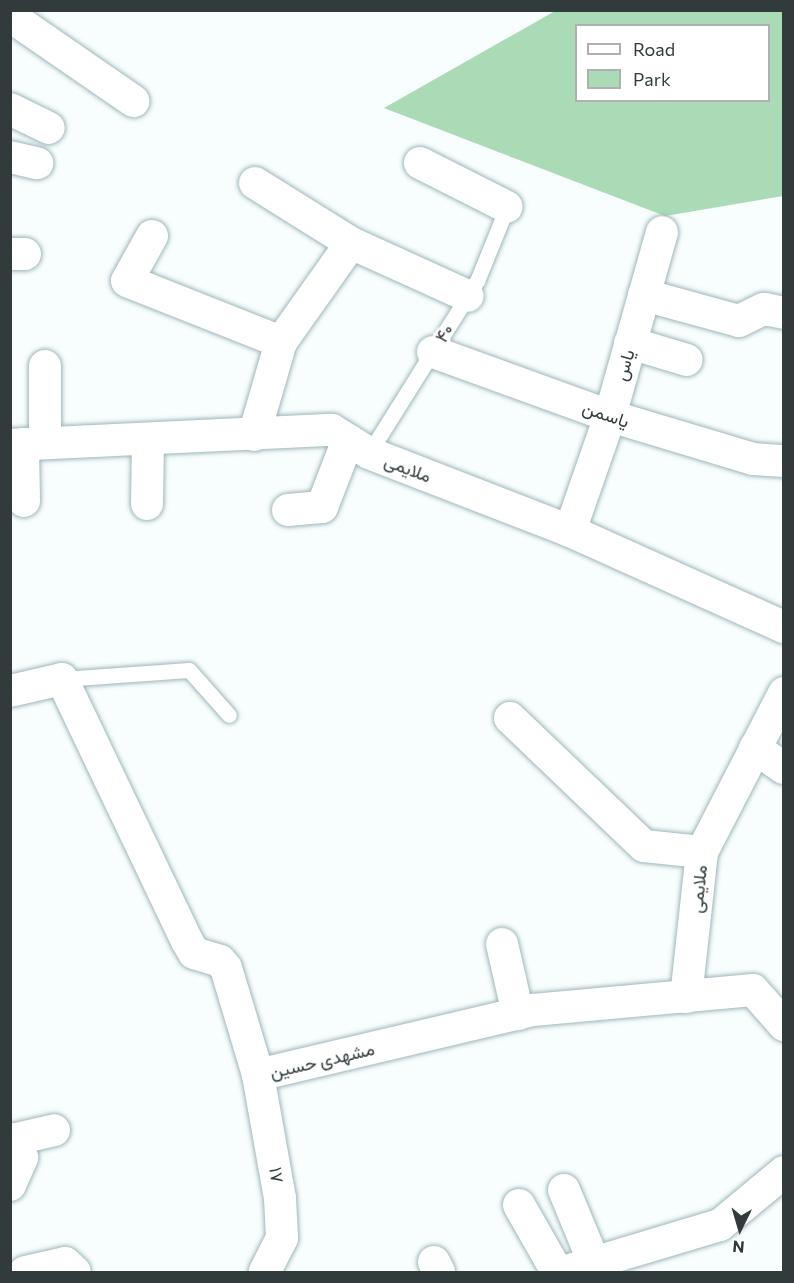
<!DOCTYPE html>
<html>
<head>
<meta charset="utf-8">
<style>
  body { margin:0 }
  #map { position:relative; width:794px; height:1283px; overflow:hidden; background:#f8fdfd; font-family:Commissioner,Vazirmatn,sans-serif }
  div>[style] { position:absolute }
  .green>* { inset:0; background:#aadbb6 }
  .roads { filter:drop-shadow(0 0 2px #9eb6ba) drop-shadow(0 0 2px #9eb6ba) }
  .service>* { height:15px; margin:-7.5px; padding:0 7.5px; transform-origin:7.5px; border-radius:7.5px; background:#fff }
  .minor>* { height:32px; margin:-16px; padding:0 16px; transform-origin:16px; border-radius:16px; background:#fff }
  span { translate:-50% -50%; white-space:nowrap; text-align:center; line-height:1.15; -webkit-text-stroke:6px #fff; paint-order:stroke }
  .street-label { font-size:18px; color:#313b3c }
  .frame { position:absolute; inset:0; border:12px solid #313b3c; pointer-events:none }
  .legend { position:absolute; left:575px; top:24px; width:195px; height:78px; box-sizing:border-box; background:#fff; border:2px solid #adb1b1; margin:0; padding:8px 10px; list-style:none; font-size:18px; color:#313b3c }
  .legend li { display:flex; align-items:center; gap:12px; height:30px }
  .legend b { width:30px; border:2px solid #adb1b1 }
  .north { position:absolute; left:710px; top:1199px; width:60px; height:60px; -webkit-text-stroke:4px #fff; paint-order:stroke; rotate:185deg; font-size:16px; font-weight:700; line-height:24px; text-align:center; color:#313b3c }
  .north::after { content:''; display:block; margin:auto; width:21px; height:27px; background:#313b3c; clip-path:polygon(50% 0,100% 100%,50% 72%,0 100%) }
</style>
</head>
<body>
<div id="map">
  <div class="green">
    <i style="clip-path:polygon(evenodd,555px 11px,783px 11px,783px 196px,665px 216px,384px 108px,555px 11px,576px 26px,768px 26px,768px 100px,576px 100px,576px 26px)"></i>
  </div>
  <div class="roads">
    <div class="service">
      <i style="left:369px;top:453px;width:203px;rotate:-57.9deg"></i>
      <i style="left:477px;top:281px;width:80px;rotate:-67.9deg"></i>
      <i style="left:62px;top:679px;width:127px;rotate:-4.1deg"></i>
      <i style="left:189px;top:670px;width:60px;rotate:48.4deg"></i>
    </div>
    <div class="minor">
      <i style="left:10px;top:16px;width:150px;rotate:34.6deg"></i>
      <i style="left:10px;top:109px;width:43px;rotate:26deg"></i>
      <i style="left:10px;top:157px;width:28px;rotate:13deg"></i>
      <i style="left:420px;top:163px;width:97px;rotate:26.8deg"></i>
      <i style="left:255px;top:183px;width:113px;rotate:32deg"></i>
      <i style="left:351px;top:243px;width:128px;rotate:24.4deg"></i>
      <i style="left:152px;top:236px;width:51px;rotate:119.1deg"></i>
      <i style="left:127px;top:281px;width:166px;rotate:21.6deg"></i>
      <i style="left:10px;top:254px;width:15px"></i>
      <i style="left:644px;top:295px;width:98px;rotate:15.3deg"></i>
      <i style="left:739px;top:321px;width:28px;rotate:-26deg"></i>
      <i style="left:764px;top:309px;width:20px;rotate:11deg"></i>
      <i style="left:630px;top:343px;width:59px;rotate:16.6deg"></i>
      <i style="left:433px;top:352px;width:188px;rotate:19.9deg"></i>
      <i style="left:610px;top:416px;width:149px;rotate:16.7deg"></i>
      <i style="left:753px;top:459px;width:31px;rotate:4deg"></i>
      <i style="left:254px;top:435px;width:97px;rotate:-73.8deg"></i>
      <i style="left:281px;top:342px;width:121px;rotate:-54.7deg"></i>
      <i style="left:45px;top:443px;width:77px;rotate:-90deg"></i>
      <i style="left:23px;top:444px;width:57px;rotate:89deg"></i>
      <i style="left:10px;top:445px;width:322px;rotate:-2.7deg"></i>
      <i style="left:332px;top:430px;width:44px;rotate:31.9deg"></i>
      <i style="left:369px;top:453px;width:216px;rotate:21.2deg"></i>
      <i style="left:570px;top:531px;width:235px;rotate:24.2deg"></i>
      <i style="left:147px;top:504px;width:65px;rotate:-89.1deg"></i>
      <i style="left:288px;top:510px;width:34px;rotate:-5deg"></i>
      <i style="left:322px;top:507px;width:72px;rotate:-68.8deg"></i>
      <i style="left:570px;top:531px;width:122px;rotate:-70.8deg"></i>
      <i style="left:610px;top:416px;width:191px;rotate:-74.2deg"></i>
      <i style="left:10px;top:691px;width:53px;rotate:-13deg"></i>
      <i style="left:62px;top:679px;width:290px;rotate:64.5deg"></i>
      <i style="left:187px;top:941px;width:14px;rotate:60deg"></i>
      <i style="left:194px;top:953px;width:27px;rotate:17deg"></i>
      <i style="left:220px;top:961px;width:9px;rotate:49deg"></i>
      <i style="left:226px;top:968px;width:112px;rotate:73.3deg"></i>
      <i style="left:258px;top:1075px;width:125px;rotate:79.9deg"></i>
      <i style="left:280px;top:1198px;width:40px;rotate:87.1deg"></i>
      <i style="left:282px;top:1238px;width:38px;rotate:117deg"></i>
      <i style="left:510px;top:718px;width:185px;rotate:43.7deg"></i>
      <i style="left:644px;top:846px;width:58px;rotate:5.9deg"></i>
      <i style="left:755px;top:748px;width:35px;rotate:35deg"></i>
      <i style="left:502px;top:944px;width:72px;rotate:77.1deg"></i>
      <i style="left:686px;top:997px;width:146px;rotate:-83.7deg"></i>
      <i style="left:702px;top:852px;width:179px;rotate:-62.7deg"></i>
      <i style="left:258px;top:1075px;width:283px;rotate:-13.3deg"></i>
      <i style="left:533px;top:1010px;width:221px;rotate:-5.2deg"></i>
      <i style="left:753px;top:990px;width:47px;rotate:48.5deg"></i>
      <i style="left:10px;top:1185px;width:30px;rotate:-66deg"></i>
      <i style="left:22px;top:1158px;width:20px;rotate:-108deg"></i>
      <i style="left:16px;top:1139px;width:39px;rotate:-13deg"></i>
      <i style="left:564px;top:1190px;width:89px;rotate:67.5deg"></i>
      <i style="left:519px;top:1205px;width:77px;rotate:60.4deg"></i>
      <i style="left:434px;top:1262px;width:11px;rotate:63deg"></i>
      <i style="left:25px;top:1272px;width:41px;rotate:-12.7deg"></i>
      <i style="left:65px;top:1263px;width:13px;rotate:42deg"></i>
      <i style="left:563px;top:1272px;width:164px;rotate:-16.7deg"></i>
      <i style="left:720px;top:1225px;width:83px;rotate:-39.6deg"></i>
    </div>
  </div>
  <div class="street-label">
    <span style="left:444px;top:333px;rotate:-58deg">۴۰</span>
    <span style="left:624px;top:365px;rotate:-74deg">یاس</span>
    <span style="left:606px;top:414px;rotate:19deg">یاسمن</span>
    <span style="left:408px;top:468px;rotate:21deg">ملایمی</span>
    <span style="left:698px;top:889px;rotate:-84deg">ملایمی</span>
    <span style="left:322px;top:1060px;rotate:-13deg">مشهدی حسین</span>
    <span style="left:277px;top:1175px;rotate:82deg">۱۷</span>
  </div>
  <div class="frame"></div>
  <ul class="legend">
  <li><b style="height:8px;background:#fff"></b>Road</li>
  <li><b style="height:16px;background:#aadbb6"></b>Park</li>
  </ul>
  <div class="north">N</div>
</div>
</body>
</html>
